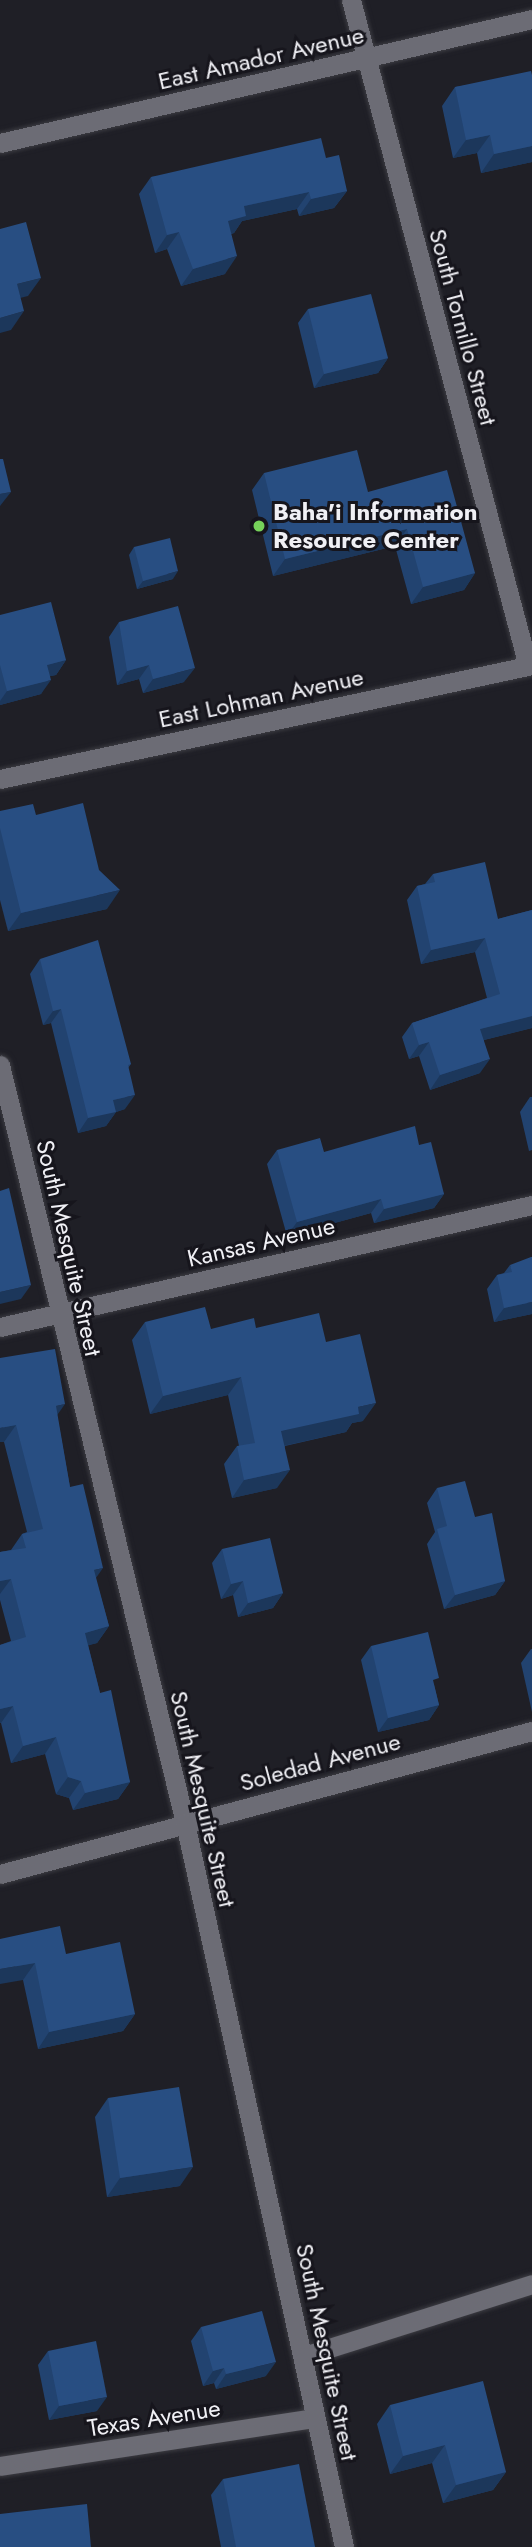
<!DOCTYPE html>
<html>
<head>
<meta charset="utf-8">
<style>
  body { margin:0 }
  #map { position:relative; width:532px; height:2547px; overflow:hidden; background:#1f1f26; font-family:Jost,sans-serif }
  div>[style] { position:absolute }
  .roads { filter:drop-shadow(0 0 2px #3c3c42) drop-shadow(0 0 2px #3c3c42) }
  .minor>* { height:19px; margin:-9.5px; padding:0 9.5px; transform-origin:9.5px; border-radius:9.5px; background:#6c6c75 }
  .tertiary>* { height:19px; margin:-9.5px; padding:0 9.5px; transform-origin:9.5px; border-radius:9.5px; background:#6c6c75 }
  .secondary>* { height:19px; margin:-9.5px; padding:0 9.5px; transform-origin:9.5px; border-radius:9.5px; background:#6c6c75 }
  .wall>* { inset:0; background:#224370 }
  .shaded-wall>* { inset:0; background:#1c375b }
  .building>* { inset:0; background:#284e82 }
  .dots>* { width:19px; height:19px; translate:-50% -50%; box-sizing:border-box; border:4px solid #16151c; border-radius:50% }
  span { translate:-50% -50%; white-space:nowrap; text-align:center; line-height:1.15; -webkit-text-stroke:6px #16151c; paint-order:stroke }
  .street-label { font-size:24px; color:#f0f0f5 }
  .poi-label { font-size:24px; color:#f0f0f5; font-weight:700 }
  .left { translate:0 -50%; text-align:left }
</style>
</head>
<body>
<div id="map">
  <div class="roads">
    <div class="minor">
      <i style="left:351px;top:0;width:689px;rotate:75.12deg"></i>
      <i style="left:0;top:1327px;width:546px;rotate:-12.92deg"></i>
      <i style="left:0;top:1874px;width:551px;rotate:-15.05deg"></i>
      <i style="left:304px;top:2356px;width:239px;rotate:-17.5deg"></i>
      <i style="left:0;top:2466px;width:319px;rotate:-8.7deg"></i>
    </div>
    <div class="tertiary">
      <i style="left:0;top:1065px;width:780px;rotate:76.28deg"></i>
      <i style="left:185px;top:1823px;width:741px;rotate:77.61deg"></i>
    </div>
    <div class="secondary">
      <i style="left:0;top:143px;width:546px;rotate:-13.12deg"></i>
      <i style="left:0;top:779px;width:544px;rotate:-12.09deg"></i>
    </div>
  </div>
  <div class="wall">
    <i style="clip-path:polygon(532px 75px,532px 162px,481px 173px,477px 153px,453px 158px,442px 106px,455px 87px)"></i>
    <i style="clip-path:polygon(326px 158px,347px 191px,334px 208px,299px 216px,297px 209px,242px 221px,234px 233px,231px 234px,225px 274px,181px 286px,167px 249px,155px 253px,139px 194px,151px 177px)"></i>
    <i style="clip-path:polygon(308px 309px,388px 358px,378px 373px,314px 388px,298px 323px)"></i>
    <i style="clip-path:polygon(264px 473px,368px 492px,475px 573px,464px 590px,411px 604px,395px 546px,273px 576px,252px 490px)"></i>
    <i style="clip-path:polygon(134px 547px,173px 579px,137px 589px,129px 555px)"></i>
    <i style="clip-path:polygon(0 615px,66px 660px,56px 675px,50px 676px,41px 694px,0 705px)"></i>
    <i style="clip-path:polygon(119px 622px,184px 682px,143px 693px,139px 679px,117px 685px,109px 637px)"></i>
    <i style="clip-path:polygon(0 811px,36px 815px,107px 909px,8px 931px,0 900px)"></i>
    <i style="clip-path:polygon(433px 874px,498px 919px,532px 910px,532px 1028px,484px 1040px,480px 1073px,430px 1090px,419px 1056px,409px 1059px,402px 1037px,412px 1023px,487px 998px,475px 952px,421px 964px,407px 900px,417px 886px,425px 884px)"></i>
    <i style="clip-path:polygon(40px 959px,131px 1064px,128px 1068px,125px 1109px,116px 1112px,106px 1126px,78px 1133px,51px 1023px,43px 1025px,30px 974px)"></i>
    <i style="clip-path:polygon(530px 1097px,532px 1097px,532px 1150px,529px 1151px,520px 1112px)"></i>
    <i style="clip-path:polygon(419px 1145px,444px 1194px,434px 1208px,374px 1223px,371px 1213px,287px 1236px,267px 1164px,277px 1150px,324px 1152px)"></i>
    <i style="clip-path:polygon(510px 1265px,532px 1314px,494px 1322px,487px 1289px,497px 1275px,504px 1273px)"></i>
    <i style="clip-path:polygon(145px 1322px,211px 1329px,256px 1328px,326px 1342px,363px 1421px,352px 1423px,346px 1432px,285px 1446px,277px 1488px,232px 1498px,224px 1464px,237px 1446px,239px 1446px,228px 1395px,150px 1414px,132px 1340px)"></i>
    <i style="clip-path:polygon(0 1358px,57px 1415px,70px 1487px,109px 1626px,97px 1643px,88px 1645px,100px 1693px,130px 1782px,118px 1799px,73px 1810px,69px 1798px,56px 1794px,45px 1754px,11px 1763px,1px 1723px,0 1723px,0 1645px,11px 1641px,0 1600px,0 1552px,11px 1550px,22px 1534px,27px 1532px,4px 1442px)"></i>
    <i style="clip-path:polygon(437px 1488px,475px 1517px,505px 1581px,495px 1595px,444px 1609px,427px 1544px,435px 1532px,427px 1503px)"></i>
    <i style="clip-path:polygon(222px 1549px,283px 1593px,273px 1608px,238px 1617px,233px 1595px,221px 1599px,212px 1563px)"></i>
    <i style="clip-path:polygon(371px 1646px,434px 1685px,439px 1705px,429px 1720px,378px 1732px,361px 1660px)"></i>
    <i style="clip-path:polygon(531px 1649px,532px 1649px,532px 1712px,521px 1663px)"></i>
    <i style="clip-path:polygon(0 1939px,66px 1954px,135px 2014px,123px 2031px,38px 2049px,23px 1980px)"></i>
    <i style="clip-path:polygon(108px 2098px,180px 2186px,107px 2197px,95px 2117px)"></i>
    <i style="clip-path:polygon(201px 2327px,266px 2376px,216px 2389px,214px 2383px,203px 2386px,191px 2341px)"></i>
    <i style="clip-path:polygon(48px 2351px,97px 2411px,49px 2420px,38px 2365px)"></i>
    <i style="clip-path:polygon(390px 2405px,506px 2472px,493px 2490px,443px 2503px,432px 2463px,390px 2474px,377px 2424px)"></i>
    <i style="clip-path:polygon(223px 2479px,315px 2547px,221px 2547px,211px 2495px)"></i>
  </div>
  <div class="shaded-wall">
    <i style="clip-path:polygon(490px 135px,477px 153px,453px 158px,466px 140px)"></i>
    <i style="clip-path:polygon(532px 146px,532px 162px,481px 173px,494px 154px)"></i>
    <i style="clip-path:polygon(347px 191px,334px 208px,299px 216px,311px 199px)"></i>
    <i style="clip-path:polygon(309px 192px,297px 209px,242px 221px,234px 233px,216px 238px,228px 221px,244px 206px)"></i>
    <i style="clip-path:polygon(179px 232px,167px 249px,155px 253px,167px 235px)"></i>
    <i style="clip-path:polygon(237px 256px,225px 274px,181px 286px,193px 269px)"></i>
    <i style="clip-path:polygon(41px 278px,28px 296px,4px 302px,17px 284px)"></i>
    <i style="clip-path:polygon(24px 311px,11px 330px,0 333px,0 318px)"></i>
    <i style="clip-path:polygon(388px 358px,378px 373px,314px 388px,324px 374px)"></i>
    <i style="clip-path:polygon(11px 492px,0 506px,0 494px)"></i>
    <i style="clip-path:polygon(407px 529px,395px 546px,273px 576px,285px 559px)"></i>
    <i style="clip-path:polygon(178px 571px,173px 579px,137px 589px,143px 581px)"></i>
    <i style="clip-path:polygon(475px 573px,464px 590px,411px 604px,423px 587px)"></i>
    <i style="clip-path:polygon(66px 660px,56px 675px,37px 679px,47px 665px)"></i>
    <i style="clip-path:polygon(149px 665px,139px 679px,117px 685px,127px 671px)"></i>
    <i style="clip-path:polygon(195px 668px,184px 682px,143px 693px,153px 679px)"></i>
    <i style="clip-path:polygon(51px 680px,41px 694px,0 705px,0 701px,7px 691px)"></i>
    <i style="clip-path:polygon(120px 890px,107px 909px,8px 931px,21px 913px)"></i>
    <i style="clip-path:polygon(485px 938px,475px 952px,421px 964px,431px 950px)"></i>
    <i style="clip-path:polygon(61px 1009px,51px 1023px,43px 1025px,53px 1011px)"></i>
    <i style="clip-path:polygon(532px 1016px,532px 1028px,471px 1043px,480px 1029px)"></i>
    <i style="clip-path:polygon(429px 1042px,419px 1056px,409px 1059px,419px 1045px)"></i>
    <i style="clip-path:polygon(490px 1059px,480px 1073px,430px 1090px,440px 1075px)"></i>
    <i style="clip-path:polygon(135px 1095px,125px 1109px,116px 1112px,106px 1126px,78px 1133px,88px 1118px,113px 1100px)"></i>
    <i style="clip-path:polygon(444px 1194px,434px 1208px,374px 1223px,384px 1209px)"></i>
    <i style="clip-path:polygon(381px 1199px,371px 1213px,287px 1236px,297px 1222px)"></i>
    <i style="clip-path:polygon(31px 1285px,21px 1299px,0 1304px,0 1292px)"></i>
    <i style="clip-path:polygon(532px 1302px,532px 1314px,494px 1322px,504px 1308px)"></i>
    <i style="clip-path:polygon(241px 1377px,228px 1395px,150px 1414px,163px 1396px)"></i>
    <i style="clip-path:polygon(376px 1403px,363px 1421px,352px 1423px,346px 1432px,269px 1449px,281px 1431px,358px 1407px)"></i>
    <i style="clip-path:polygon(65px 1404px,53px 1421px,56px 1406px)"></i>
    <i style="clip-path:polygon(16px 1425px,4px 1442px,0 1442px,0 1428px)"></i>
    <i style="clip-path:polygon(290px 1470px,277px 1488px,232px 1498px,244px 1480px)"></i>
    <i style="clip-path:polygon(103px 1568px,91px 1585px,94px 1570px)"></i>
    <i style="clip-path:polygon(11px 1579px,0 1594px,0 1581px)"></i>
    <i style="clip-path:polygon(243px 1581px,233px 1595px,221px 1599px,231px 1584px)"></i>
    <i style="clip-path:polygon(505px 1581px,495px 1595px,444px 1609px,455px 1595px)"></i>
    <i style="clip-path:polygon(283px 1593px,273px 1608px,238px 1617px,248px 1603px)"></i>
    <i style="clip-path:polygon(109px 1626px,97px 1643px,73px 1650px,85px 1633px)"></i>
    <i style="clip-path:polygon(439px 1705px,429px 1720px,378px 1732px,388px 1718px)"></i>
    <i style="clip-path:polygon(13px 1706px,1px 1723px,0 1723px,0 1709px)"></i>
    <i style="clip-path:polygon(56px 1737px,45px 1754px,11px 1763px,23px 1746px)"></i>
    <i style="clip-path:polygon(68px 1777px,81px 1781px,69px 1798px,56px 1794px)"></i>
    <i style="clip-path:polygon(130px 1782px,118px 1799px,73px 1810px,85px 1793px)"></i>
    <i style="clip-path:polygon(35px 1963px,23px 1980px,0 1984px,0 1969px)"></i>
    <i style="clip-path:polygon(135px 2014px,123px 2031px,38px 2049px,49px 2032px)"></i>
    <i style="clip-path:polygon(193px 2167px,180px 2186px,107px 2197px,120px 2178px)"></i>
    <i style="clip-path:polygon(276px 2362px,266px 2376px,216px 2389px,226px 2374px)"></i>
    <i style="clip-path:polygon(224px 2368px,214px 2383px,203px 2386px,213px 2371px)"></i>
    <i style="clip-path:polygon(107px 2397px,97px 2411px,49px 2420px,59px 2406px)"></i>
    <i style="clip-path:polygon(445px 2445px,432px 2463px,390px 2474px,403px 2456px)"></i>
    <i style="clip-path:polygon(506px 2472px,493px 2490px,443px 2503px,456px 2485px)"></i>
  </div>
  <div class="building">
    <i style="clip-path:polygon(531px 71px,532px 75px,532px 146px,494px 154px,490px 135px,466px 140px,455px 87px)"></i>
    <i style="clip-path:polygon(321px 138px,326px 158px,339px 155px,347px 191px,311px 199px,309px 192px,244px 206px,246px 216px,228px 221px,237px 256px,193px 269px,179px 232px,167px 235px,151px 177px)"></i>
    <i style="clip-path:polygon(26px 222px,41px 278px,17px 284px,24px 311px,0 318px,0 229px)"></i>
    <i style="clip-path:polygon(371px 294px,388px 358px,324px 374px,308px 309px)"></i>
    <i style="clip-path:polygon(357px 450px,368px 492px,447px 470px,475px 573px,423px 587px,407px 529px,285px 559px,264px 473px)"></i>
    <i style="clip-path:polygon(0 459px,3px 459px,11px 492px,0 494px)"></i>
    <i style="clip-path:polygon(170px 538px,178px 571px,143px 581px,134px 547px)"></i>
    <i style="clip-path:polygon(51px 602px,66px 660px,47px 665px,51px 680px,7px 691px,0 665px,0 615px)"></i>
    <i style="clip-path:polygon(178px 606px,195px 668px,153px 679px,149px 665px,127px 671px,119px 622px)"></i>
    <i style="clip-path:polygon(83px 803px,99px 870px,120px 890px,21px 913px,0 828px,0 811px,33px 804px,36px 815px)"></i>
    <i style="clip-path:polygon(485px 862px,498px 919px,532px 910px,532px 1016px,480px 1029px,490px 1059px,440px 1075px,429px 1042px,419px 1045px,412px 1023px,500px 994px,485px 938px,431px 950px,417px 886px,435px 882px,433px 874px)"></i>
    <i style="clip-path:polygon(98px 940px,131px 1064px,128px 1065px,135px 1095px,113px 1100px,116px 1112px,88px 1118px,61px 1009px,53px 1011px,40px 959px)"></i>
    <i style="clip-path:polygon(415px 1126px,419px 1145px,431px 1142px,444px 1194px,384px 1209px,381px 1199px,297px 1222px,277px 1150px,320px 1138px,324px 1152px)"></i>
    <i style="clip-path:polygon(9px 1188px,31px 1285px,0 1292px,0 1191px)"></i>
    <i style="clip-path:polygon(531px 1257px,532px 1257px,532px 1302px,504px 1308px,497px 1275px,512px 1272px,510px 1265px)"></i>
    <i style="clip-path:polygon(205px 1307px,211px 1329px,254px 1318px,256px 1328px,319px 1313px,326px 1342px,360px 1334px,376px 1403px,358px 1407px,359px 1414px,281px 1431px,290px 1470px,244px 1480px,237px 1446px,255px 1443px,241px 1377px,163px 1396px,145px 1322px)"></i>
    <i style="clip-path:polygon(55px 1349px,65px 1404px,56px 1406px,70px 1487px,83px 1484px,103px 1568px,94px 1570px,109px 1626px,85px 1633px,100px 1693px,111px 1690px,130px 1782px,85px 1793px,81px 1781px,68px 1777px,56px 1737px,23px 1746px,13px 1706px,0 1709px,0 1645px,26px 1637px,11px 1579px,0 1581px,0 1552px,26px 1548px,22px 1534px,43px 1529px,16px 1425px,0 1428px,0 1358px)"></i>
    <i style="clip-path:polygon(465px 1481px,475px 1517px,492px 1513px,505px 1581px,455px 1595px,437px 1529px,447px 1526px,437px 1488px)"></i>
    <i style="clip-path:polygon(270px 1538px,283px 1593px,248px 1603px,243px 1581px,231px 1584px,222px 1549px)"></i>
    <i style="clip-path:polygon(428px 1632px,439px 1678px,433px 1680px,439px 1705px,388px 1718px,371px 1646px)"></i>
    <i style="clip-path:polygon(60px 1926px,66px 1954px,120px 1942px,135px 2014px,49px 2032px,35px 1963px,0 1969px,0 1939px)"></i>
    <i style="clip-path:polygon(179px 2087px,193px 2167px,120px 2178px,108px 2098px)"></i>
    <i style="clip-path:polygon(262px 2311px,276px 2362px,226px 2374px,224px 2368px,213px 2371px,201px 2327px)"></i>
    <i style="clip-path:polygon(96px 2341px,107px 2397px,59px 2406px,48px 2351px)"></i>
    <i style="clip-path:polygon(483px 2381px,506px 2472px,456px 2485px,445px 2445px,403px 2456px,390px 2405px)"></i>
    <i style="clip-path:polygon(299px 2464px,315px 2547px,236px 2547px,223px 2479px)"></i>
    <i style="clip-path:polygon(87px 2504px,91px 2547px,0 2547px,0 2514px)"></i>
  </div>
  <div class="dots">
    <i style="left:259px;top:526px;background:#76d25a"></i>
  </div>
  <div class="street-label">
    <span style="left:261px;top:58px;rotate:-13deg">East Amador Avenue</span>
    <span style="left:463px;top:327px;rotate:75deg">South Tornillo Street</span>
    <span style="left:261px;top:698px;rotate:-12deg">East Lohman Avenue</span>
    <span style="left:261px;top:1242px;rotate:-13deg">Kansas Avenue</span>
    <span style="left:69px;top:1248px;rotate:77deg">South Mesquite Street</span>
    <span style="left:320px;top:1762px;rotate:-15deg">Soledad Avenue</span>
    <span style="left:203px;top:1799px;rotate:77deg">South Mesquite Street</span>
    <span style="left:327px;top:2352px;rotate:78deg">South Mesquite Street</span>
    <span style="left:154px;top:2418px;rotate:-9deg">Texas Avenue</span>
  </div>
  <div class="poi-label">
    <span class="left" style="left:273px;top:526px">Baha'i Information<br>Resource Center</span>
  </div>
</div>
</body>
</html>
